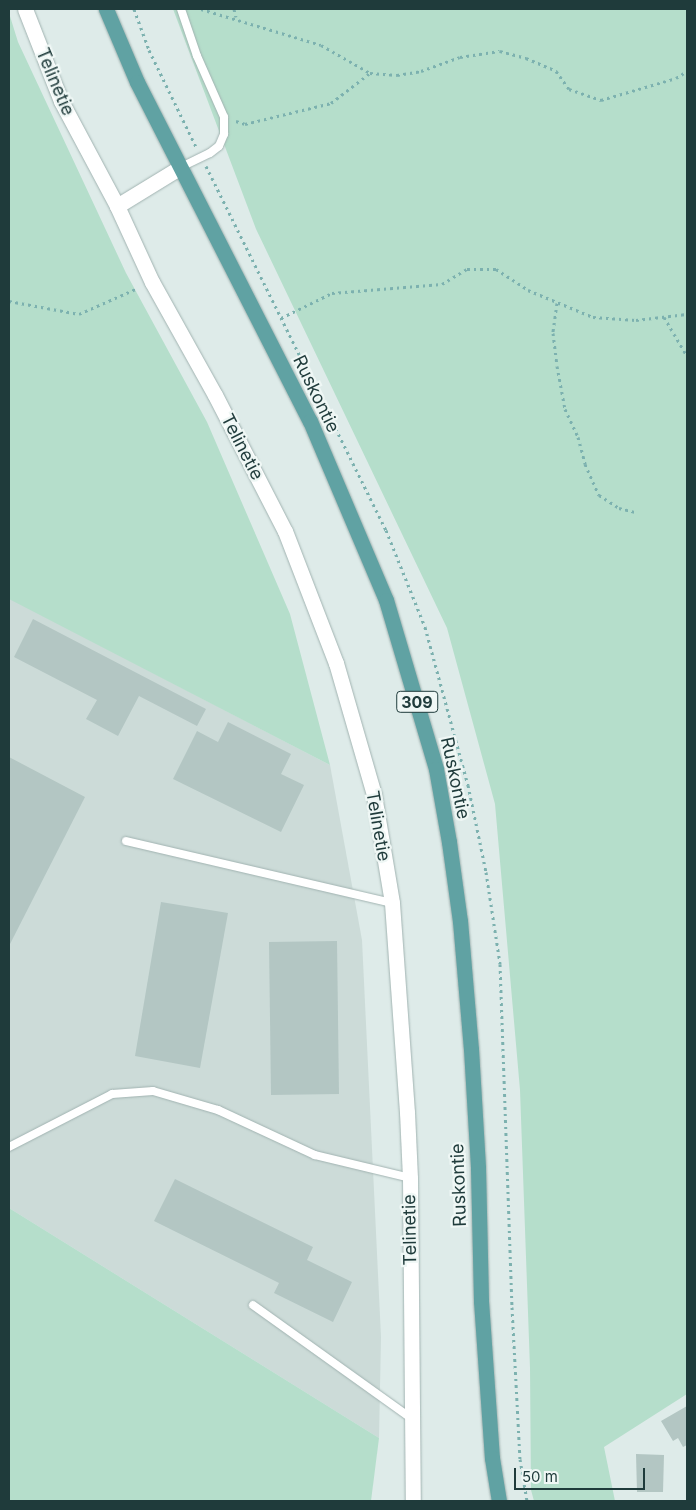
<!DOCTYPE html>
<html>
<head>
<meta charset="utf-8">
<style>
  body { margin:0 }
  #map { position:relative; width:696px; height:1510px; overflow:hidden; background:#deebe9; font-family:Inter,sans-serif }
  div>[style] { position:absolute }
  .built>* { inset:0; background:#ccdbd8 }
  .green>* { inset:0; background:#b5decb }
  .building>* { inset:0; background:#b3c6c3 }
  .path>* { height:3px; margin-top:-1.5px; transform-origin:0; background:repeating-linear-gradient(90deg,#7cb1af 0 2.5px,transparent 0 6.5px) }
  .roads { filter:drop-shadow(0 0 1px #a1b3b1) drop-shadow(0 0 1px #a1b3b1) }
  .lane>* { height:8px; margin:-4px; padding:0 4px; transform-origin:4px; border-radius:4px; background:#fff }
  .street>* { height:15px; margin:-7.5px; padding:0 7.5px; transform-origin:7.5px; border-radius:7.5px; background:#fff }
  .primary>* { height:15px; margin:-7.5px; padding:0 7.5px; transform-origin:7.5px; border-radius:7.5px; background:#60a2a3 }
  span { translate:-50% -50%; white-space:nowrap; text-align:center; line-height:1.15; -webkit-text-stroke:4.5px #eff7f5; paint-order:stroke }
  .shield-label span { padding:1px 4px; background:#eff7f5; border:1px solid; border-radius:4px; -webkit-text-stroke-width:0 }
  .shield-label { font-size:16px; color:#1f3b3b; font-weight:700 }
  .street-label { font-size:18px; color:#1f3b3b }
  .frame { position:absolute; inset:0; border:10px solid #1f3b3b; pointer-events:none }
  .scale { position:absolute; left:514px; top:1468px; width:131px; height:22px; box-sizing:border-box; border:2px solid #1f3b3b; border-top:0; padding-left:6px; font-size:15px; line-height:18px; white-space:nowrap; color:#1f3b3b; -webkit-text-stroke:4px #eff7f5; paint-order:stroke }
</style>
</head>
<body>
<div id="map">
  <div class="built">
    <i style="clip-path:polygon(9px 598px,330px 765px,362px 940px,381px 1337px,379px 1438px,9px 1208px)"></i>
  </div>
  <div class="green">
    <i style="clip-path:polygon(173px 9px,687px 9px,687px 1394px,604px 1447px,615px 1501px,534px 1501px,531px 1490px,530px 1368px,520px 1090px,495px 804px,447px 628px,256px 229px)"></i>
    <i style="clip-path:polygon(9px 13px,18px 42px,126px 273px,207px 422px,290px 614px,330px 765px,9px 599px)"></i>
    <i style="clip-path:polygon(9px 1208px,379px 1438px,371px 1501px,9px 1501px)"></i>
  </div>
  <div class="building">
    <i style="clip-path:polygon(33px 619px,206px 709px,197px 726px,139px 696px,118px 736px,86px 719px,97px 700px,14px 657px)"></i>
    <i style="clip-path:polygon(228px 722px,291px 754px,281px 774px,304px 785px,281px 832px,173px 779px,197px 731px,218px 742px)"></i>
    <i style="clip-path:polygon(9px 757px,85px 797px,9px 946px)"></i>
    <i style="clip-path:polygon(161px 902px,228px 913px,200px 1068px,135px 1056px)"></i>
    <i style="clip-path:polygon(337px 941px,339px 1094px,271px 1095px,269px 942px)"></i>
    <i style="clip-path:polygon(175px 1179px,313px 1247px,307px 1260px,352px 1282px,333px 1322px,274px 1293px,279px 1283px,154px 1221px)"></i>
    <i style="clip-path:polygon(687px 1406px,687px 1445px,683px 1447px,678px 1438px,673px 1441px,661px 1421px)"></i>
    <i style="clip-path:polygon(636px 1454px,664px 1455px,663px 1492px,637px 1492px)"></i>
  </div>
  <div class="path">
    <i style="left:134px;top:9px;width:44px;rotate:69.9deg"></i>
    <i style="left:149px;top:50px;width:108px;rotate:64.1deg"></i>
    <i style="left:201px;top:9px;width:125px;rotate:16.7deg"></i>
    <i style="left:321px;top:45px;width:56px;rotate:29.7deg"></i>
    <i style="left:370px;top:73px;width:27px;rotate:4deg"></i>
    <i style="left:397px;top:75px;width:24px;rotate:-9deg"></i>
    <i style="left:421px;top:71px;width:41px;rotate:-19.7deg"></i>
    <i style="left:460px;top:57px;width:40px;rotate:-8.5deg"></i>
    <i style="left:500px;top:51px;width:27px;rotate:15deg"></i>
    <i style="left:526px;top:58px;width:33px;rotate:23deg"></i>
    <i style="left:556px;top:71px;width:22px;rotate:54deg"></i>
    <i style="left:569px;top:89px;width:34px;rotate:19deg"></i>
    <i style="left:601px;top:100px;width:78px;rotate:-16.3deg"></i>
    <i style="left:676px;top:78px;width:13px;rotate:-32deg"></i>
    <i style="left:234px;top:9px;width:8px;rotate:76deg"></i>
    <i style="left:236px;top:121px;width:9px;rotate:18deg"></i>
    <i style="left:245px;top:124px;width:89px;rotate:-13.7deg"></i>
    <i style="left:331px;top:103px;width:49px;rotate:-37.6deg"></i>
    <i style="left:206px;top:166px;width:406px;rotate:63.7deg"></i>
    <i style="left:386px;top:530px;width:105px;rotate:68.1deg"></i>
    <i style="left:425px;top:627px;width:164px;rotate:74.8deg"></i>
    <i style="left:468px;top:785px;width:89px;rotate:78.3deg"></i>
    <i style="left:486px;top:872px;width:93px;rotate:81.3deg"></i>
    <i style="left:500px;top:964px;width:343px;rotate:88deg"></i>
    <i style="left:512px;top:1307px;width:152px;rotate:87deg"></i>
    <i style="left:520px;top:1459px;width:43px;rotate:80.5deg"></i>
    <i style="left:9px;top:301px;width:71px;rotate:10.5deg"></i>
    <i style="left:79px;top:314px;width:64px;rotate:-23.8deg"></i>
    <i style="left:557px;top:303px;width:30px;rotate:98deg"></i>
    <i style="left:553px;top:333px;width:33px;rotate:83deg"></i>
    <i style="left:557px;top:366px;width:44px;rotate:79.5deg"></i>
    <i style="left:565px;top:409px;width:31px;rotate:65deg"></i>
    <i style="left:578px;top:437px;width:28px;rotate:75deg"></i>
    <i style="left:585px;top:464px;width:34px;rotate:66deg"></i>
    <i style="left:599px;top:495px;width:24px;rotate:33deg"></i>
    <i style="left:619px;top:508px;width:16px;rotate:14deg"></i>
    <i style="left:664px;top:317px;width:45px;rotate:59.5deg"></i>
    <i style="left:281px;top:318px;width:57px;rotate:-26.1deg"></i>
    <i style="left:332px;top:293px;width:110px;rotate:-4.7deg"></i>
    <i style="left:442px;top:284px;width:29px;rotate:-31deg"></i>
    <i style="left:467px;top:269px;width:29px"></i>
    <i style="left:496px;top:269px;width:38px;rotate:33deg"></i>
    <i style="left:528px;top:290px;width:70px;rotate:22.6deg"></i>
    <i style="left:593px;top:317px;width:43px;rotate:4deg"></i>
    <i style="left:636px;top:320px;width:51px;rotate:-6.7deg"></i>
  </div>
  <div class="roads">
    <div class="lane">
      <i style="left:179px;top:168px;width:34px;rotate:-26deg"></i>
      <i style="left:210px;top:153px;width:11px;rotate:-38deg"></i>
      <i style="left:219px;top:146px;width:13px;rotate:-67deg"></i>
      <i style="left:224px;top:134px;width:17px;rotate:-90deg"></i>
      <i style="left:224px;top:117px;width:67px;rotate:-113.9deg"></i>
      <i style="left:197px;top:56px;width:50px;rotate:-108.8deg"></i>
      <i style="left:126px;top:841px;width:273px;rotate:13.1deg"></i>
      <i style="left:9px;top:1147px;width:116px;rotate:-27.2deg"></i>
      <i style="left:112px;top:1094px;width:41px;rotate:-4.2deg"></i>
      <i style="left:153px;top:1091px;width:68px;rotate:16.3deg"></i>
      <i style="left:218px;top:1110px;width:107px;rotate:24.9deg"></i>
      <i style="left:315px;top:1155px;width:98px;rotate:13.6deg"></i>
      <i style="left:253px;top:1305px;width:194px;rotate:35.6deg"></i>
    </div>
    <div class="street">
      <i style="left:25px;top:9px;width:99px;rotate:68.6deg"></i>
      <i style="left:61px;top:101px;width:119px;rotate:61.9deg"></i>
      <i style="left:117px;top:206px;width:84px;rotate:65.3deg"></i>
      <i style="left:152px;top:282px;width:129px;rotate:60.9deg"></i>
      <i style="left:215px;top:395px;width:153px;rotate:62.8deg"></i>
      <i style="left:285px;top:531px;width:142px;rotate:68.9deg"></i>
      <i style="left:336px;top:663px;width:137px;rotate:73.9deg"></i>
      <i style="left:374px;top:795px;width:109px;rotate:80.5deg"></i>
      <i style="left:392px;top:903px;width:210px;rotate:85.9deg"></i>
      <i style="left:407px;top:1112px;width:66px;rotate:87.4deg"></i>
      <i style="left:410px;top:1178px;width:323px;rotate:89.5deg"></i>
      <i style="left:117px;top:206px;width:73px;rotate:-31.5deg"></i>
    </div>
    <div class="primary">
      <i style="left:106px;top:9px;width:79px;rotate:67deg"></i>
      <i style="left:137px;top:82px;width:381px;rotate:63deg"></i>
      <i style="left:310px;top:421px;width:194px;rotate:67deg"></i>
      <i style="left:386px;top:600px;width:176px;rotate:73.5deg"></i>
      <i style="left:436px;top:769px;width:74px;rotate:79.9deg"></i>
      <i style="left:449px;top:842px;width:80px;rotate:82.1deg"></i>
      <i style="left:460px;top:921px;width:128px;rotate:85.1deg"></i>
      <i style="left:471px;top:1049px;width:119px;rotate:86.6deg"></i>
      <i style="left:478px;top:1168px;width:133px;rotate:88.7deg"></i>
      <i style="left:481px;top:1301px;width:157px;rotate:86deg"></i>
      <i style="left:492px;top:1458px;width:44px;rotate:80.8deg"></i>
    </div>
  </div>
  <div class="shield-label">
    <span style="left:417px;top:702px">309</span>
  </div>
  <div class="street-label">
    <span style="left:55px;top:82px;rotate:67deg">Telinetie</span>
    <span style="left:316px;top:394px;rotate:64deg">Ruskontie</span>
    <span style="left:242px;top:447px;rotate:63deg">Telinetie</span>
    <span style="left:455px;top:778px;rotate:78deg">Ruskontie</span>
    <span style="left:378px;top:826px;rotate:80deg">Telinetie</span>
    <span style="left:459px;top:1185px;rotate:-92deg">Ruskontie</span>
    <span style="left:410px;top:1230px;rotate:-91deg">Telinetie</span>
  </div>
  <div class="frame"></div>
  <div class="scale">50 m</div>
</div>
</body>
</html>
